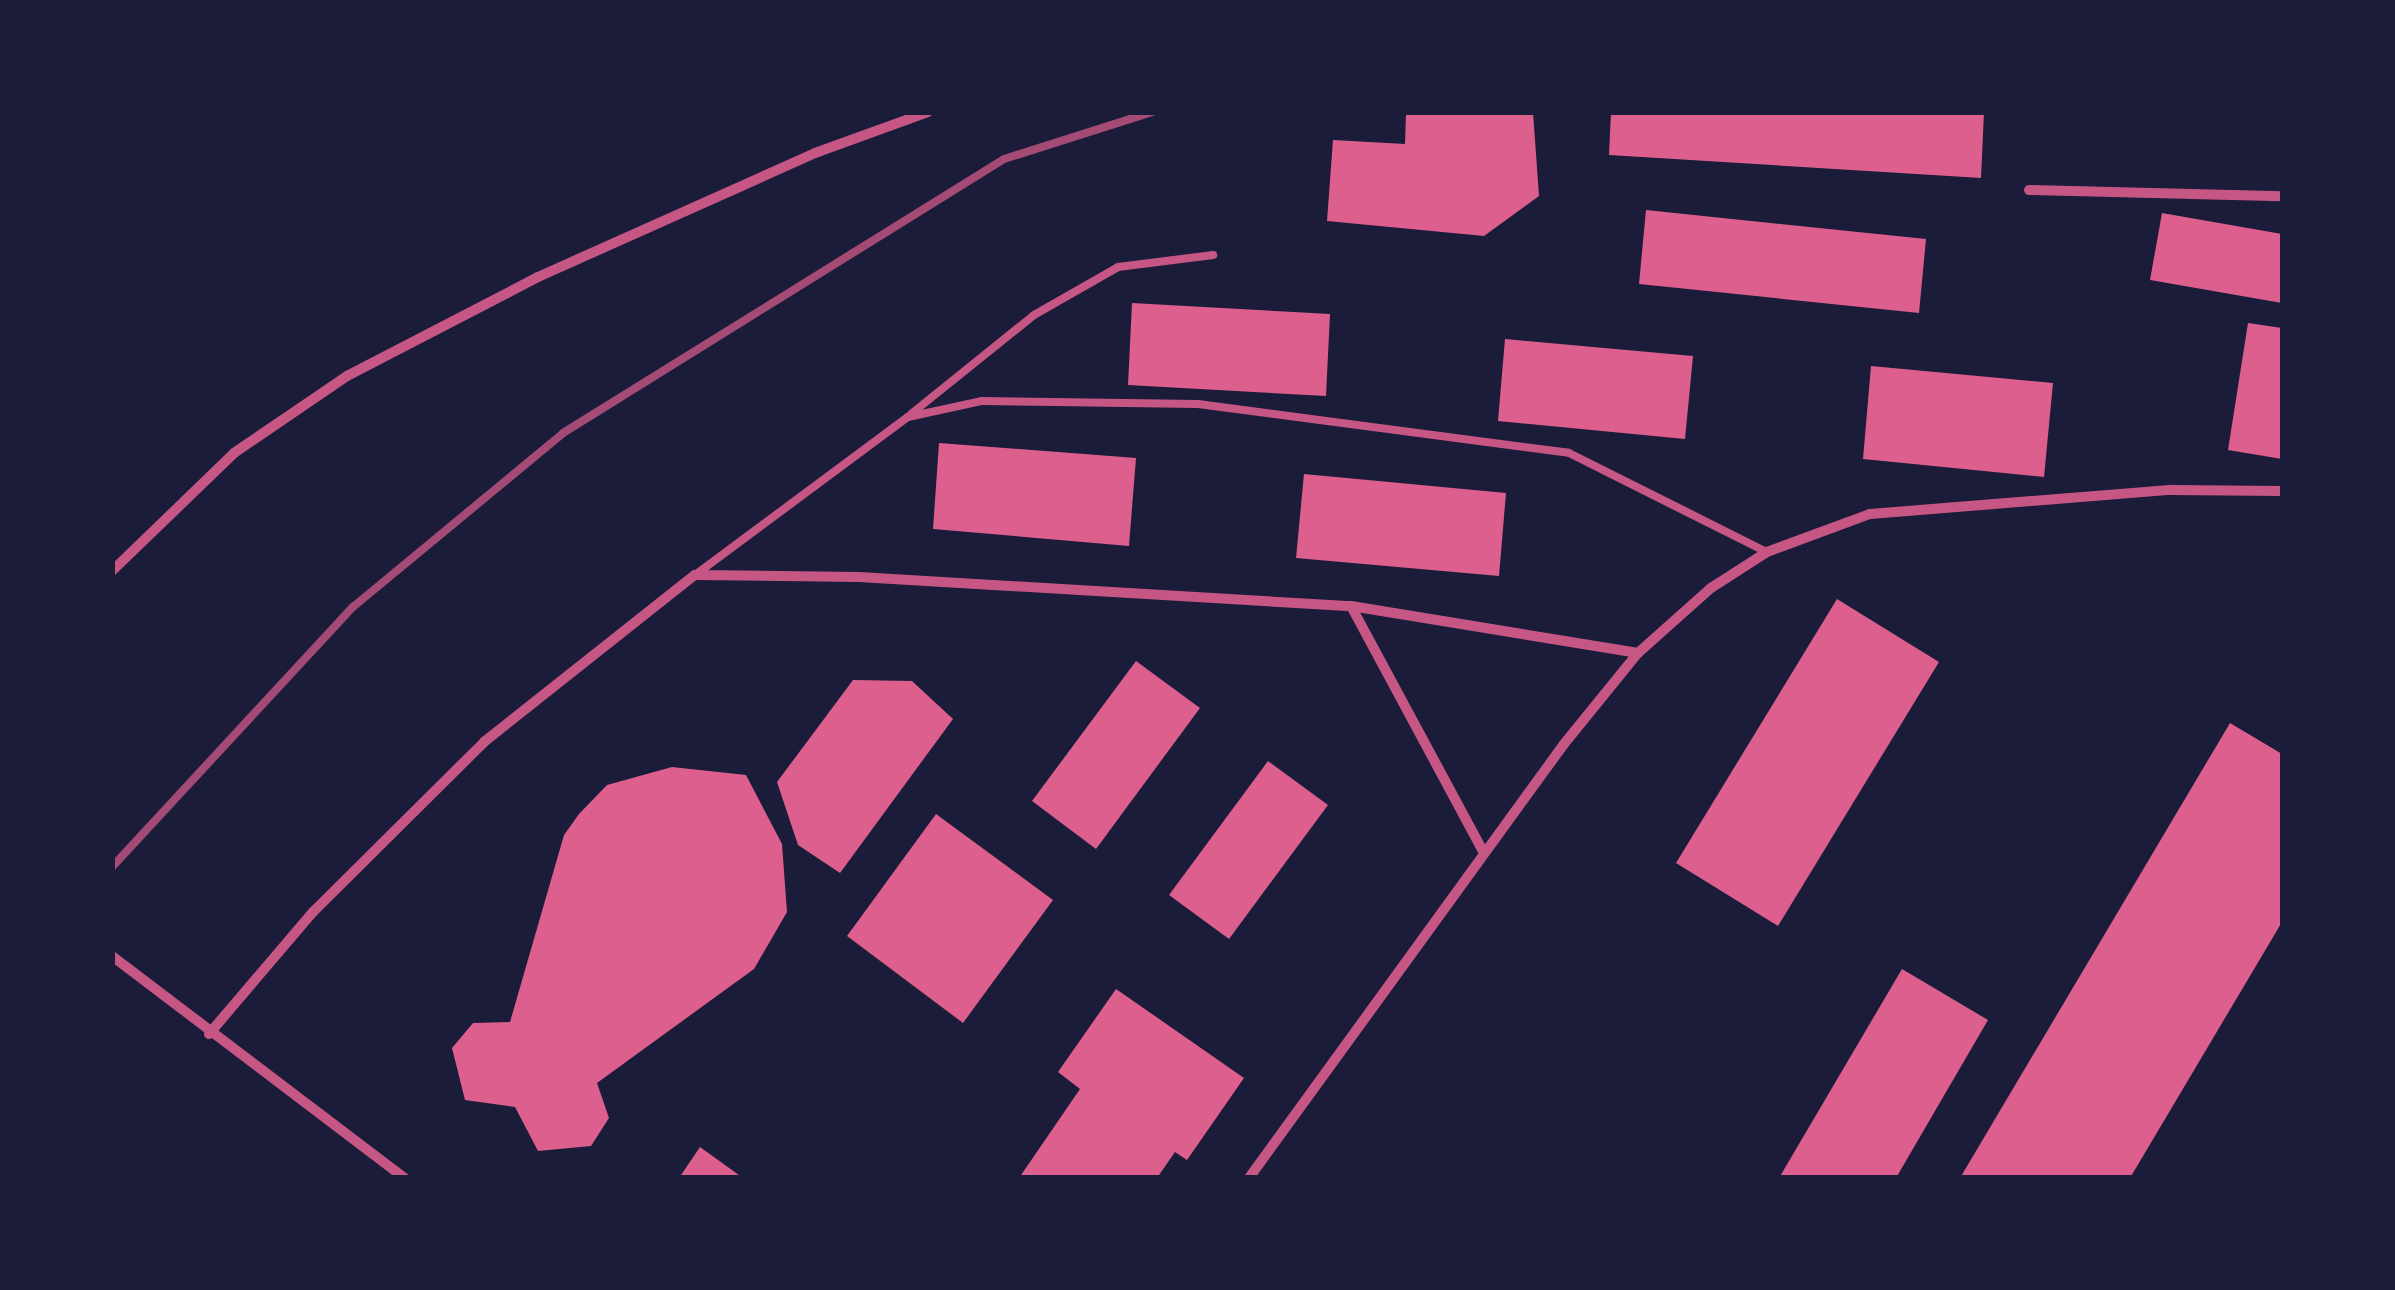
<!DOCTYPE html>
<html>
<head>
<meta charset="utf-8">
<style>
  body { margin:0 }
  #map { position:relative; width:2395px; height:1290px; overflow:hidden; background:#1b1b3a; font-family:"Fira Sans Condensed",sans-serif }
  div>[style] { position:absolute }
  .building>* { inset:0; background:#dd5f8e }
  .service>* { height:8px; margin:-4px; padding:0 4px; transform-origin:4px; border-radius:4px; background:#c65784 }
  .minor>* { height:10px; margin:-5px; padding:0 5px; transform-origin:5px; border-radius:5px; background:#c65784 }
  .rail>* { height:8px; margin:-4px; padding:0 4px; transform-origin:4px; border-radius:4px; background:#a44b75 }
  span { translate:-50% -50%; white-space:nowrap; text-align:center; line-height:1.15; -webkit-text-stroke:8px #1b1b3a; paint-order:stroke }
  .frame { position:absolute; inset:0; border:115px solid #1b1b3a; pointer-events:none }
</style>
</head>
<body>
<div id="map">
  <div class="building">
    <i style="clip-path:polygon(1406px 112px,1533px 112px,1539px 196px,1484px 236px,1327px 221px,1333px 140px,1405px 144px)"></i>
    <i style="clip-path:polygon(1611px 112px,1984px 112px,1981px 178px,1609px 155px)"></i>
    <i style="clip-path:polygon(1646px 210px,1926px 239px,1919px 313px,1639px 284px)"></i>
    <i style="clip-path:polygon(2162px 213px,2282px 234px,2282px 303px,2150px 280px)"></i>
    <i style="clip-path:polygon(1132px 303px,1330px 314px,1326px 396px,1128px 385px)"></i>
    <i style="clip-path:polygon(2248px 323px,2282px 328px,2282px 459px,2228px 450px)"></i>
    <i style="clip-path:polygon(1505px 339px,1693px 356px,1685px 439px,1498px 421px)"></i>
    <i style="clip-path:polygon(1871px 366px,2053px 383px,2044px 477px,1863px 459px)"></i>
    <i style="clip-path:polygon(939px 443px,1136px 458px,1129px 546px,933px 529px)"></i>
    <i style="clip-path:polygon(1304px 474px,1506px 493px,1499px 576px,1296px 558px)"></i>
    <i style="clip-path:polygon(1837px 599px,1939px 662px,1778px 926px,1676px 863px)"></i>
    <i style="clip-path:polygon(1136px 661px,1200px 708px,1096px 849px,1032px 801px)"></i>
    <i style="clip-path:polygon(853px 680px,912px 681px,953px 719px,840px 873px,798px 845px,777px 782px)"></i>
    <i style="clip-path:polygon(2230px 723px,2282px 754px,2282px 922px,2130px 1178px,1960px 1178px)"></i>
    <i style="clip-path:polygon(1268px 761px,1328px 805px,1229px 939px,1169px 895px)"></i>
    <i style="clip-path:polygon(672px 767px,746px 775px,782px 844px,787px 912px,754px 969px,597px 1083px,609px 1118px,591px 1146px,538px 1151px,515px 1107px,465px 1100px,452px 1048px,473px 1023px,510px 1022px,564px 835px,579px 814px,607px 785px)"></i>
    <i style="clip-path:polygon(936px 814px,1053px 900px,963px 1023px,847px 936px)"></i>
    <i style="clip-path:polygon(1902px 969px,1988px 1020px,1896px 1178px,1779px 1178px)"></i>
    <i style="clip-path:polygon(1116px 989px,1244px 1078px,1187px 1160px,1175px 1152px,1157px 1178px,1019px 1178px,1080px 1089px,1058px 1072px)"></i>
    <i style="clip-path:polygon(700px 1147px,743px 1178px,679px 1178px)"></i>
  </div>
  <div class="service">
    <i style="left:911px;top:414px;width:158px;rotate:-38.8deg"></i>
    <i style="left:1034px;top:315px;width:97px;rotate:-29.7deg"></i>
    <i style="left:1118px;top:267px;width:96px;rotate:-7.2deg"></i>
    <i style="left:695px;top:575px;width:265px;rotate:-36.6deg"></i>
    <i style="left:908px;top:417px;width:76px;rotate:-12.2deg"></i>
    <i style="left:982px;top:401px;width:216px;rotate:0.8deg"></i>
    <i style="left:1198px;top:404px;width:374px;rotate:7.5deg"></i>
    <i style="left:1569px;top:453px;width:221px;rotate:26.6deg"></i>
  </div>
  <div class="minor">
    <i style="left:2029px;top:190px;width:253px;rotate:1.4deg"></i>
    <i style="left:112px;top:571px;width:170px;rotate:-44deg"></i>
    <i style="left:234px;top:453px;width:137px;rotate:-34.3deg"></i>
    <i style="left:347px;top:376px;width:215px;rotate:-27.4deg"></i>
    <i style="left:538px;top:277px;width:303px;rotate:-24.1deg"></i>
    <i style="left:815px;top:153px;width:120px;rotate:-19.9deg"></i>
    <i style="left:1351px;top:606px;width:291px;rotate:9.3deg"></i>
    <i style="left:112px;top:956px;width:368px;rotate:37.2deg"></i>
    <i style="left:209px;top:1034px;width:160px;rotate:-49.6deg"></i>
    <i style="left:313px;top:912px;width:241px;rotate:-44.8deg"></i>
    <i style="left:484px;top:742px;width:269px;rotate:-38.4deg"></i>
    <i style="left:695px;top:575px;width:164px;rotate:0.7deg"></i>
    <i style="left:859px;top:577px;width:493px;rotate:3.4deg"></i>
    <i style="left:1351px;top:606px;width:278px;rotate:61.7deg"></i>
    <i style="left:1249px;top:1178px;width:536px;rotate:-54.03deg"></i>
    <i style="left:1564px;top:744px;width:117px;rotate:-50.9deg"></i>
    <i style="left:1638px;top:653px;width:98px;rotate:-41.7deg"></i>
    <i style="left:1711px;top:588px;width:67px;rotate:-32.7deg"></i>
    <i style="left:1767px;top:552px;width:110px;rotate:-20.3deg"></i>
    <i style="left:1870px;top:514px;width:301px;rotate:-4.6deg"></i>
    <i style="left:2170px;top:490px;width:112px;rotate:0.5deg"></i>
  </div>
  <div class="rail">
    <i style="left:112px;top:867px;width:355px;rotate:-47.2deg"></i>
    <i style="left:353px;top:607px;width:273px;rotate:-39.6deg"></i>
    <i style="left:563px;top:433px;width:519px;rotate:-31.85deg"></i>
    <i style="left:1004px;top:159px;width:155px;rotate:-17.6deg"></i>
  </div>
  <div class="frame"></div>
</div>
</body>
</html>
